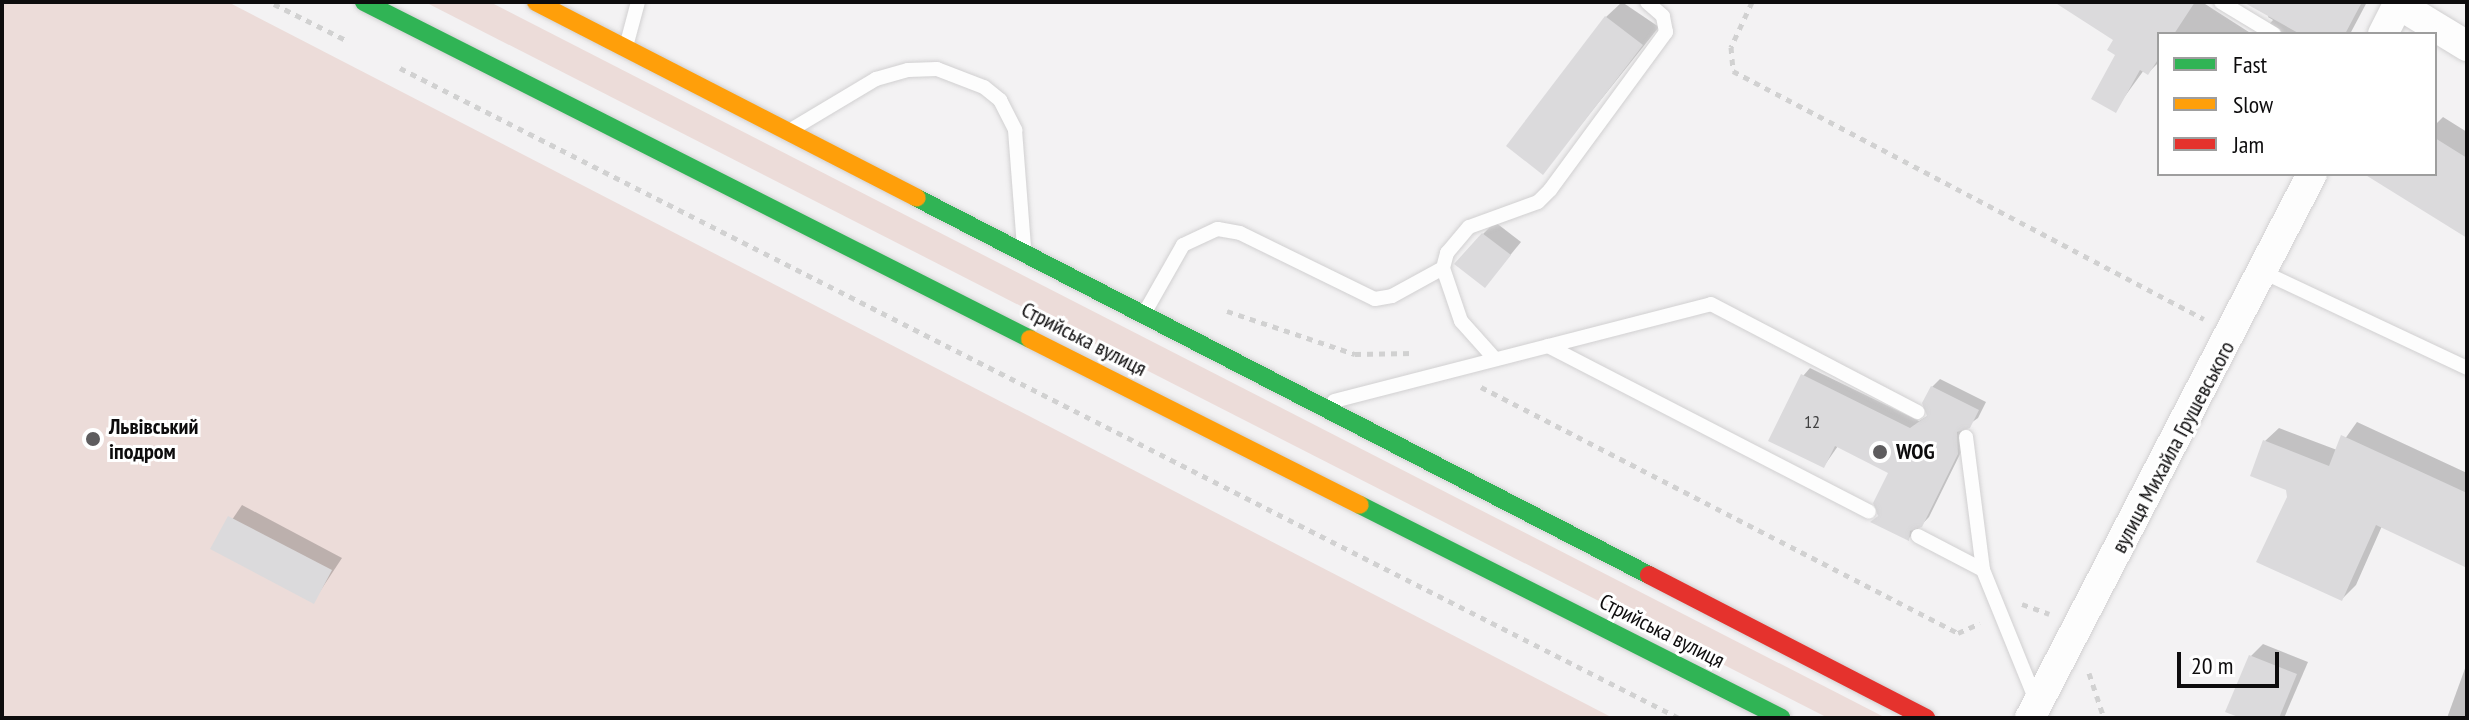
<!DOCTYPE html>
<html>
<head>
<meta charset="utf-8">
<style>
  body { margin:0 }
  #map { position:relative; width:2469px; height:720px; overflow:hidden; background:#f3f2f3; font-family:"PT Sans Narrow",sans-serif }
  div>[style] { position:absolute }
  .green>* { inset:0; background:#ecdcd9 }
  .shadow>* { inset:0; background:#0003 }
  .building>* { inset:0; background:#dbdadc }
  .path>* { height:5px; margin-top:-2.5px; transform-origin:0; background:repeating-linear-gradient(90deg,#d1d1d1 0 6px,transparent 0 12px) }
  .roads { filter:drop-shadow(0 0 2px #d1d0d1) drop-shadow(0 0 2px #d1d0d1) }
  .lane>* { height:14px; margin:-7px; padding:0 7px; transform-origin:7px; border-radius:7px; background:#fdfdfd }
  .street>* { height:30px; margin:-15px; padding:0 15px; transform-origin:15px; border-radius:15px; background:#fdfdfd }
  .fast>* { height:18px; margin:-9px; padding:0 9px; transform-origin:9px; border-radius:9px; background:#30b455 }
  .slow>* { height:18px; margin:-9px; padding:0 9px; transform-origin:9px; border-radius:9px; background:#ff9f0a }
  .jam>* { height:18px; margin:-9px; padding:0 9px; transform-origin:9px; border-radius:9px; background:#e5322d }
  .dots>* { width:22px; height:22px; translate:-50% -50%; box-sizing:border-box; border:4px solid #fff; border-radius:50% }
  span { translate:-50% -50%; white-space:nowrap; text-align:center; line-height:1.15; -webkit-text-stroke:6px #fff; paint-order:stroke }
  .number-label { font-size:18px; color:#404041 }
  .number-label span { -webkit-text-stroke-width:0 }
  .street-label { font-size:22px; color:#0d0c0d }
  .poi-label { font-size:22px; color:#0d0c0d; font-weight:700 }
  .left { translate:0 -50%; text-align:left }
  .frame { position:absolute; inset:0; border:4px solid #0d0c0d; pointer-events:none }
  .legend { position:absolute; left:2157px; top:32px; width:280px; height:144px; box-sizing:border-box; background:#fff; border:2px solid #9e9e9e; margin:0; padding:10px 14px; list-style:none; font-size:24px; color:#0d0c0d }
  .legend li { display:flex; align-items:center; gap:16px; height:40px }
  .legend b { width:40px; border:2px solid #9e9e9e }
  .scale { position:absolute; left:2177px; top:652px; width:102px; height:36px; box-sizing:border-box; border:4px solid #0d0c0d; border-top:0; padding-left:10px; font-size:24px; line-height:28px; white-space:nowrap; color:#0d0c0d; -webkit-text-stroke:6px #fff; paint-order:stroke }
</style>
</head>
<body>
<div id="map">
  <div class="green">
    <i style="clip-path:polygon(2px 2px,228px 2px,1613px 718px,2px 718px)"></i>
    <i style="clip-path:polygon(425px 2px,490px 2px,1886px 718px,1828px 718px)"></i>
  </div>
  <div class="shadow">
    <i style="clip-path:polygon(1622px 2px,1659px 27px,1543px 172px,1606px 17px)"></i>
    <i style="clip-path:polygon(2058px 2px,2202px 2px,2252px 34px,2159px 34px,2159px 62px,2148px 73px,2144px 70px,2115px 110px,2116px 40px)"></i>
    <i style="clip-path:polygon(2276px 2px,2367px 2px,2350px 34px,2260px 34px,2273px 20px,2268px 17px)"></i>
    <i style="clip-path:polygon(2443px 117px,2467px 132px,2467px 236px,2367px 174px,2435px 174px,2435px 125px)"></i>
    <i style="clip-path:polygon(1495px 222px,1521px 242px,1485px 286px,1483px 234px)"></i>
    <i style="clip-path:polygon(1810px 368px,1919px 421px,1929px 415px,1932px 387px,1940px 379px,1986px 402px,1978px 418px,1964px 428px,1965px 444px,1929px 517px,1909px 538px,1880px 515px,1891px 472px,1838px 446px,1824px 466px,1803px 376px)"></i>
    <i style="clip-path:polygon(2357px 422px,2467px 473px,2467px 566px,2382px 526px,2356px 585px,2342px 599px,2265px 441px,2279px 428px,2337px 450px)"></i>
    <i style="clip-path:polygon(242px 505px,342px 558px,313px 602px,213px 548px)"></i>
    <i style="clip-path:polygon(2263px 644px,2308px 662px,2284px 718px,2246px 718px,2228px 710px,2251px 656px)"></i>
    <i style="clip-path:polygon(2467px 663px,2467px 718px,2447px 718px)"></i>
  </div>
  <div class="building">
    <i style="clip-path:polygon(2054px 2px,2195px 2px,2174px 34px,2159px 34px,2159px 58px,2148px 75px,2140px 70px,2116px 113px,2091px 99px,2115px 55px,2107px 50px,2113px 40px)"></i>
    <i style="clip-path:polygon(2243px 2px,2362px 2px,2345px 34px,2300px 34px)"></i>
    <i style="clip-path:polygon(1605px 16px,1643px 45px,1543px 175px,1506px 146px)"></i>
    <i style="clip-path:polygon(2435px 138px,2467px 158px,2467px 238px,2364px 174px,2435px 174px)"></i>
    <i style="clip-path:polygon(1482px 233px,1511px 255px,1485px 288px,1454px 264px)"></i>
    <i style="clip-path:polygon(1801px 374px,1910px 428px,1927px 416px,1922px 403px,1931px 386px,1979px 410px,1970px 428px,1957px 432px,1958px 454px,1922px 527px,1910px 531px,1909px 541px,1870px 522px,1878px 516px,1873px 503px,1888px 473px,1835px 446px,1824px 468px,1768px 441px)"></i>
    <i style="clip-path:polygon(2341px 435px,2467px 493px,2467px 568px,2376px 525px,2342px 601px,2256px 562px,2287px 497px,2286px 490px,2250px 476px,2263px 440px,2329px 466px)"></i>
    <i style="clip-path:polygon(228px 516px,332px 570px,314px 604px,210px 549px)"></i>
    <i style="clip-path:polygon(2249px 655px,2297px 674px,2279px 718px,2241px 718px,2225px 712px)"></i>
  </div>
  <div class="path">
    <i style="left:1752px;top:2px;width:50px;rotate:115deg"></i>
    <i style="left:1731px;top:47px;width:24px;rotate:85deg"></i>
    <i style="left:1733px;top:71px;width:532px;rotate:27.77deg"></i>
    <i style="left:274px;top:4px;width:83px;rotate:26.6deg"></i>
    <i style="left:400px;top:68px;width:1435px;rotate:26.94deg"></i>
    <i style="left:1227px;top:311px;width:135px;rotate:18.6deg"></i>
    <i style="left:1355px;top:354px;width:59px;rotate:-1deg"></i>
    <i style="left:1481px;top:387px;width:537px;rotate:27.28deg"></i>
    <i style="left:1958px;top:633px;width:24px;rotate:-24deg"></i>
    <i style="left:2022px;top:604px;width:29px;rotate:20deg"></i>
    <i style="left:2089px;top:673px;width:47px;rotate:71.6deg"></i>
  </div>
  <div class="roads">
    <div class="lane">
      <i style="left:2221px;top:2px;width:62px;rotate:31.1deg"></i>
      <i style="left:627px;top:43px;width:42px;rotate:-75deg"></i>
      <i style="left:794px;top:128px;width:96px;rotate:-30.9deg"></i>
      <i style="left:876px;top:79px;width:33px;rotate:-16deg"></i>
      <i style="left:908px;top:70px;width:29px;rotate:-2deg"></i>
      <i style="left:937px;top:69px;width:50px;rotate:21deg"></i>
      <i style="left:984px;top:87px;width:21px;rotate:39deg"></i>
      <i style="left:1000px;top:100px;width:34px;rotate:63deg"></i>
      <i style="left:1015px;top:130px;width:116px;rotate:85.6deg"></i>
      <i style="left:2263px;top:272px;width:225px;rotate:25.2deg"></i>
      <i style="left:1145px;top:312px;width:77px;rotate:-60.4deg"></i>
      <i style="left:1183px;top:245px;width:38px;rotate:-25deg"></i>
      <i style="left:1218px;top:229px;width:22px;rotate:10deg"></i>
      <i style="left:1240px;top:233px;width:150px;rotate:26.1deg"></i>
      <i style="left:1375px;top:299px;width:17px;rotate:-10deg"></i>
      <i style="left:1392px;top:296px;width:58px;rotate:-28.8deg"></i>
      <i style="left:1548px;top:346px;width:361px;rotate:27.3deg"></i>
      <i style="left:1495px;top:359px;width:51px;rotate:-131.8deg"></i>
      <i style="left:1461px;top:321px;width:56px;rotate:-108.8deg"></i>
      <i style="left:1443px;top:268px;width:16px;rotate:-75deg"></i>
      <i style="left:1447px;top:253px;width:34px;rotate:-50deg"></i>
      <i style="left:1469px;top:227px;width:73px;rotate:-19.9deg"></i>
      <i style="left:1538px;top:202px;width:17px;rotate:-45deg"></i>
      <i style="left:1550px;top:190px;width:196px;rotate:-53.7deg"></i>
      <i style="left:1666px;top:32px;width:16px;rotate:-101deg"></i>
      <i style="left:1663px;top:16px;width:21px;rotate:-139deg"></i>
      <i style="left:1334px;top:401px;width:389px;rotate:-14.4deg"></i>
      <i style="left:1711px;top:304px;width:233px;rotate:27.6deg"></i>
      <i style="left:1966px;top:437px;width:134px;rotate:82.7deg"></i>
      <i style="left:1983px;top:570px;width:144px;rotate:67.9deg"></i>
      <i style="left:1918px;top:536px;width:73px;rotate:27.6deg"></i>
    </div>
    <div class="street">
      <i style="left:2398px;top:4px;width:81px;rotate:31.3deg"></i>
      <i style="left:2383px;top:34px;width:36px;rotate:-63deg"></i>
      <i style="left:2030px;top:718px;width:613px;rotate:-62.6deg"></i>
    </div>
    <div class="fast">
      <i style="left:364px;top:2px;width:746px;rotate:26.84deg"></i>
      <i style="left:917px;top:198px;width:823px;rotate:27.25deg"></i>
      <i style="left:1360px;top:505px;width:472px;rotate:26.8deg"></i>
    </div>
    <div class="slow">
      <i style="left:536px;top:2px;width:428px;rotate:27.2deg"></i>
      <i style="left:1030px;top:339px;width:369px;rotate:26.7deg"></i>
    </div>
    <div class="jam">
      <i style="left:1649px;top:575px;width:312px;rotate:27.3deg"></i>
    </div>
  </div>
  <div class="dots">
    <i style="left:93px;top:439px;background:#5e5c5e"></i>
    <i style="left:1880px;top:452px;background:#5e5c5e"></i>
  </div>
  <div class="number-label">
    <span style="left:1812px;top:422px">12</span>
  </div>
  <div class="street-label">
    <span style="left:1084px;top:339px;rotate:27deg">Стрийська вулиця</span>
    <span style="left:2173px;top:447px;rotate:-62deg">вулиця Михайла Грушевського</span>
    <span style="left:1662px;top:631px;rotate:27deg">Стрийська вулиця</span>
  </div>
  <div class="poi-label">
    <span class="left" style="left:109px;top:439px">Львівський<br>іподром</span>
    <span class="left" style="left:1896px;top:452px">WOG</span>
  </div>
  <div class="frame"></div>
  <ul class="legend">
  <li><b style="height:10px;background:#30b455"></b>Fast</li>
  <li><b style="height:10px;background:#ff9f0a"></b>Slow</li>
  <li><b style="height:10px;background:#e5322d"></b>Jam</li>
  </ul>
  <div class="scale">20 m</div>
</div>
</body>
</html>
